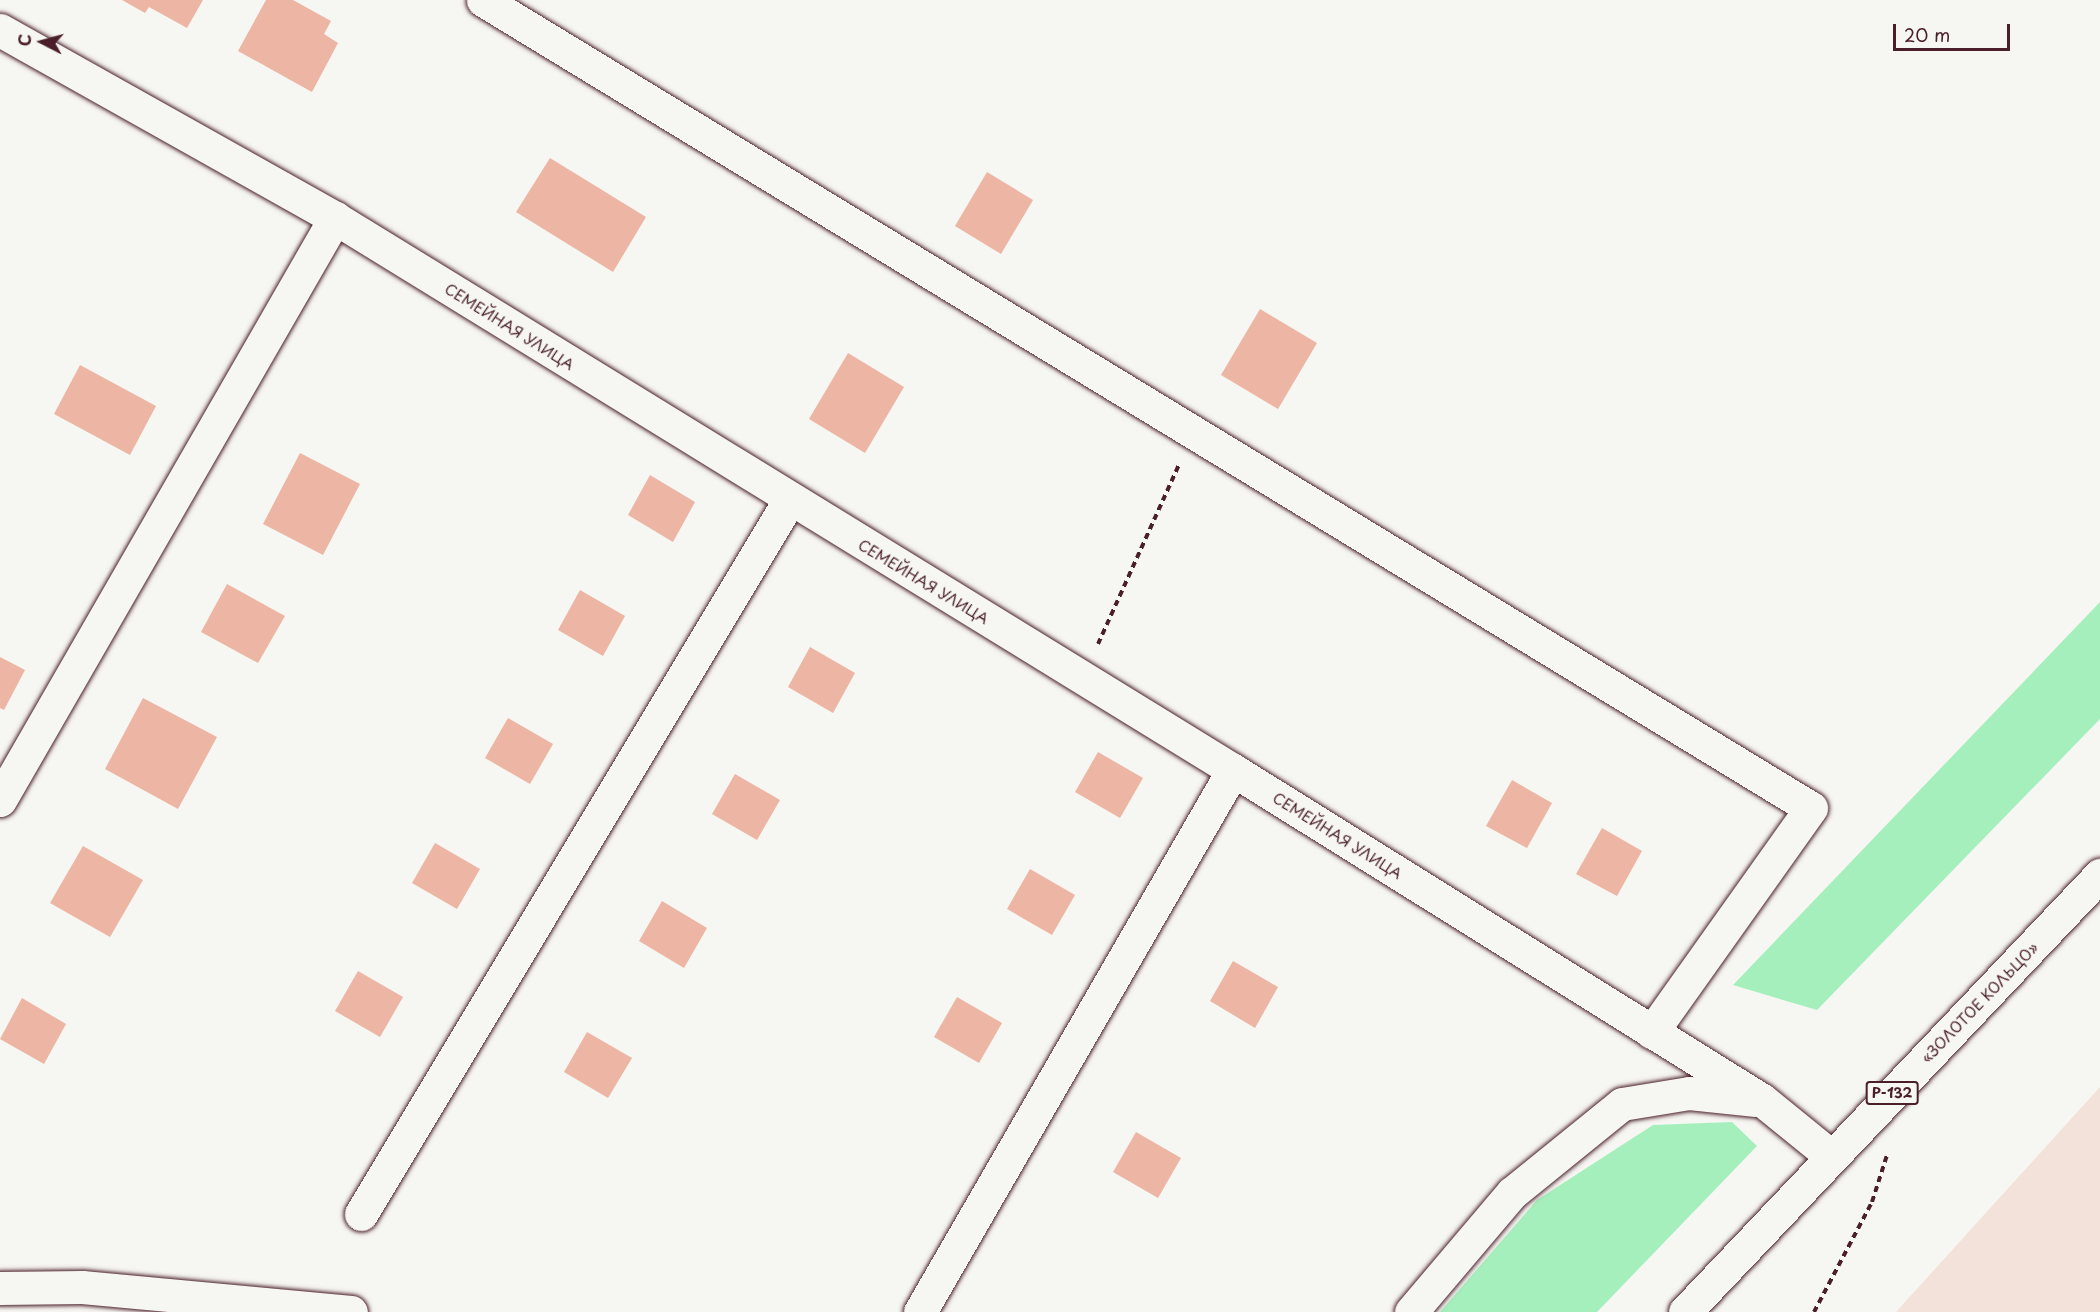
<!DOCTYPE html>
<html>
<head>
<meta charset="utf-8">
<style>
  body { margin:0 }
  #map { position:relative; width:2100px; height:1312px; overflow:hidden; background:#f6f6f2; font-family:"Playpen Sans",sans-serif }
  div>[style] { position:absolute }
  .built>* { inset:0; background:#f3e2da }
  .green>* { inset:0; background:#a5efbd }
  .building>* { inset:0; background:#edb5a3 }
  .path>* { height:4px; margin-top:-2px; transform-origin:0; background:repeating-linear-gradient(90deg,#4a1f2b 0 6px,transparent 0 10.5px) }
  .roads { filter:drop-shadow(0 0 2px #4a1f2b) drop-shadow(0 0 2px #4a1f2b) }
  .minor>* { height:33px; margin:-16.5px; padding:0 16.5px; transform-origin:16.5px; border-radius:16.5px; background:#f6f6f2 }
  .major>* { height:33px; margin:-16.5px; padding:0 16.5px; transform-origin:16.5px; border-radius:16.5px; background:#f6f6f2 }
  span { translate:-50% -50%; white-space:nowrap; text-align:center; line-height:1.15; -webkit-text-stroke:5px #f6f6f2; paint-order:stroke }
  .shield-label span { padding:2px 4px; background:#f6f6f2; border:2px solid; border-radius:4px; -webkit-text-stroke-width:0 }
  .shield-label { font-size:14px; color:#4a1f2b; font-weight:700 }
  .street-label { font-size:15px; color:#4a1f2b }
  .north { position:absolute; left:12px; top:12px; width:60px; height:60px; -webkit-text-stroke:4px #f6f6f2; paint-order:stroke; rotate:276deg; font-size:16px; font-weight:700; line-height:24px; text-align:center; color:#4a1f2b }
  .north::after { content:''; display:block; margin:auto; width:21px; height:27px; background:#4a1f2b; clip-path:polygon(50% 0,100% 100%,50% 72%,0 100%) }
  .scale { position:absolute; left:1893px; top:24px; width:117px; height:27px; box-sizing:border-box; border:3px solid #4a1f2b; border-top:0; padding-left:8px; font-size:18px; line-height:21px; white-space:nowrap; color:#4a1f2b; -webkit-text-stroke:4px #f6f6f2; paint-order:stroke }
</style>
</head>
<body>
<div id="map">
  <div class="built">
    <i style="clip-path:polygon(2100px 1087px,2100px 1312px,1896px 1312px)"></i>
  </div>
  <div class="green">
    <i style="clip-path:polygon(2100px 602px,2100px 719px,1817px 1010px,1733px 985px)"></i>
    <i style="clip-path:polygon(1732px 1122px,1757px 1146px,1597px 1312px,1440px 1312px,1537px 1200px,1653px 1125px)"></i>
  </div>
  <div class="building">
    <i style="clip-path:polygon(122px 0,203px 0,187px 28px,149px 7px,145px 13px)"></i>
    <i style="clip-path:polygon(266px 0,293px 0,331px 21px,324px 34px,338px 43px,312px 92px,238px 51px)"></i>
    <i style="clip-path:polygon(550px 158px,646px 217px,613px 272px,516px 212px)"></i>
    <i style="clip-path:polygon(987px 172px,1033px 200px,1001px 254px,955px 226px)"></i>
    <i style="clip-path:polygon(1260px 309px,1317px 343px,1278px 409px,1221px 375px)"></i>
    <i style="clip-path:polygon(848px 353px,904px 387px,865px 453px,809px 419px)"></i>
    <i style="clip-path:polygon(80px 365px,156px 406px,130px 455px,54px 414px)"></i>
    <i style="clip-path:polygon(300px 453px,360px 484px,323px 555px,263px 524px)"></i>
    <i style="clip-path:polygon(650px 475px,695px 502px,673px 542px,628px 515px)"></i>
    <i style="clip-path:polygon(227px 584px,285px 616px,258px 663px,201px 632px)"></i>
    <i style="clip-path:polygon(580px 590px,625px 616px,603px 656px,558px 630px)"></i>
    <i style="clip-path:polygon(810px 647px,855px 673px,833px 713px,788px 687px)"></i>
    <i style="clip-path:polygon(0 657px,25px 670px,4px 710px,0 708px)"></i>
    <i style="clip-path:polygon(143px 698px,217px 737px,178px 809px,105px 769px)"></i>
    <i style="clip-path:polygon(508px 718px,553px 744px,530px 784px,485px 758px)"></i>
    <i style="clip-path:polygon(1098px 752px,1143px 778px,1120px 818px,1075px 792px)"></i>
    <i style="clip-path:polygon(735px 774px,780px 800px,757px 840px,712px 814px)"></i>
    <i style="clip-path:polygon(1512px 780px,1552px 803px,1527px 848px,1486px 826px)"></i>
    <i style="clip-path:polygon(1602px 828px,1642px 851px,1617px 896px,1576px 874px)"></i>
    <i style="clip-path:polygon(435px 843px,480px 869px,457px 909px,412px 883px)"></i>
    <i style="clip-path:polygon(83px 846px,143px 880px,110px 937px,50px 903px)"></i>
    <i style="clip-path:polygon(1030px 869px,1075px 895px,1052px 935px,1007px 909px)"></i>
    <i style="clip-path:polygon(662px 901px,707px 928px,684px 968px,639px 941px)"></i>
    <i style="clip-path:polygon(1233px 961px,1278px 987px,1255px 1028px,1210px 1001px)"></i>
    <i style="clip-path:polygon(358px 971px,403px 997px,380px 1037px,335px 1011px)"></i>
    <i style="clip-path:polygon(957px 997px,1002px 1023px,979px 1063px,934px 1037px)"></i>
    <i style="clip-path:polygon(22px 998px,66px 1024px,44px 1064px,0 1039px)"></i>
    <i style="clip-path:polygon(587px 1032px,632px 1058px,608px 1098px,564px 1072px)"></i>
    <i style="clip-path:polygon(1136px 1132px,1181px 1158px,1158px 1198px,1113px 1172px)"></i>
  </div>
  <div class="path">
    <i style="left:1098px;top:644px;width:196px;rotate:-65.7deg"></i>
    <i style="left:1814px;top:1312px;width:124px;rotate:-62.2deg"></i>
    <i style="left:1872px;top:1202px;width:49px;rotate:-72.3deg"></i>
  </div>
  <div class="roads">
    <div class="minor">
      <i style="left:483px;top:0;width:1554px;rotate:31.32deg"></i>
      <i style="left:1811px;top:808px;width:275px;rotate:125.4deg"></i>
      <i style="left:0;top:30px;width:384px;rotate:29.3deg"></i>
      <i style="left:335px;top:218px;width:1054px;rotate:31.58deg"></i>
      <i style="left:1233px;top:770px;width:623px;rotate:31.96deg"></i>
      <i style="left:1762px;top:1100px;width:89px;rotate:39.1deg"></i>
      <i style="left:0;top:800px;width:672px;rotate:-60.08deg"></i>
      <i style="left:361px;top:1214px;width:834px;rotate:-59.04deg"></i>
      <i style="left:0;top:1288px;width:82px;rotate:-0.7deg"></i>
      <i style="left:82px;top:1287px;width:270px;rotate:5.3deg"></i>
      <i style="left:920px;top:1312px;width:626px;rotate:-59.99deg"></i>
      <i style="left:1411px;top:1312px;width:156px;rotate:-49.7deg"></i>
      <i style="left:1512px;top:1193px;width:141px;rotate:-39deg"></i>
      <i style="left:1622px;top:1104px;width:68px;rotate:-9.3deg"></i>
      <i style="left:1689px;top:1093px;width:65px;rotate:6.1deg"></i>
    </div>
    <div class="major">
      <i style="left:1685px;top:1312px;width:603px;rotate:-46.48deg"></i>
    </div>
  </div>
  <div class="shield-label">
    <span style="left:1892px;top:1093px">Р-132</span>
  </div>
  <div class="street-label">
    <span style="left:510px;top:326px;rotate:32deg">СЕМЕЙНАЯ УЛИЦА</span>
    <span style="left:924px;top:581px;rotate:31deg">СЕМЕЙНАЯ УЛИЦА</span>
    <span style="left:1338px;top:835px;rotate:32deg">СЕМЕЙНАЯ УЛИЦА</span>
    <span style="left:1979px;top:1002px;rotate:-46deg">«ЗОЛОТОЕ КОЛЬЦО»</span>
  </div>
  <div class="north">С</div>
  <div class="scale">20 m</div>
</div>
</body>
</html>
